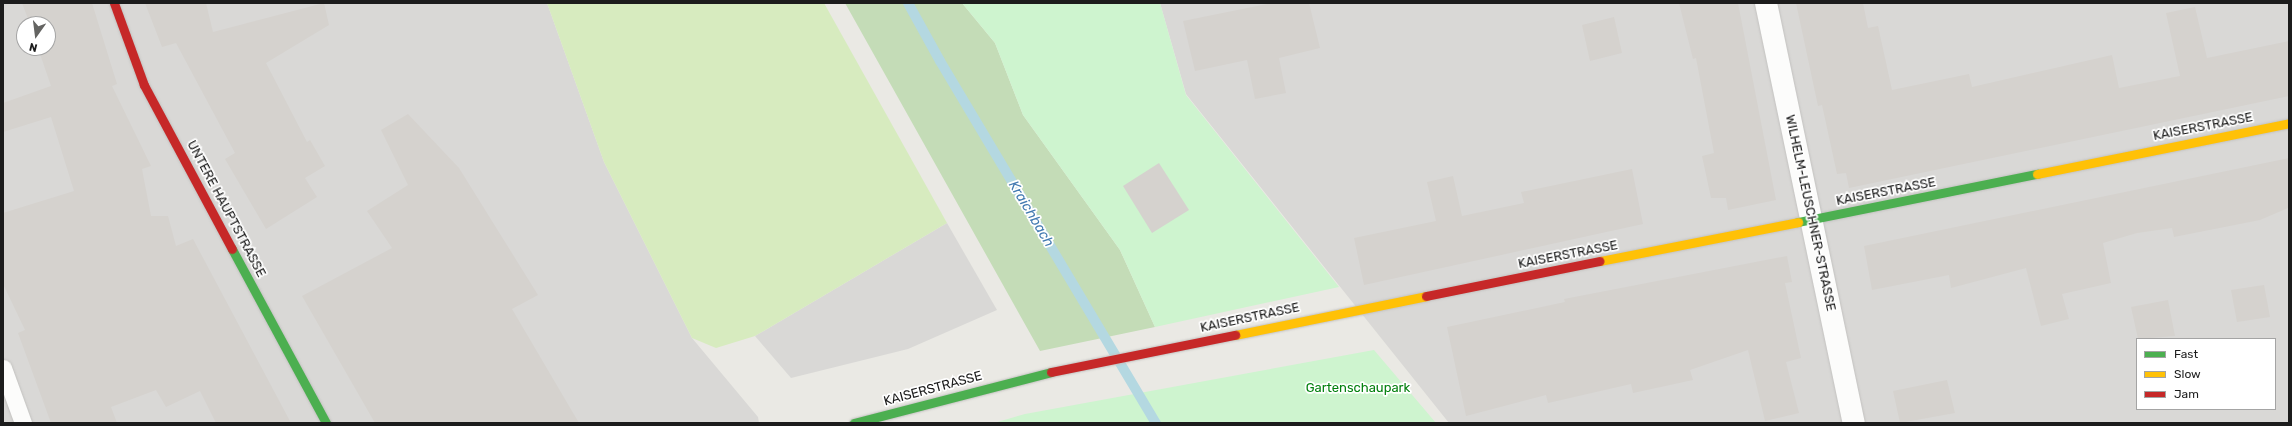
<!DOCTYPE html>
<html>
<head>
<meta charset="utf-8">
<style>
  body { margin:0 }
  #map { position:relative; width:2292px; height:426px; overflow:hidden; background:#eae9e4; font-family:Rubik,sans-serif }
  div>[style] { position:absolute }
  .residential>* { inset:0; background:#d9d8d6 }
  .grass>* { inset:0; background:#d7ebbf }
  .forest>* { inset:0; background:#c4dcb7 }
  .park>* { inset:0; background:#cef4cf }
  .stream>* { height:10px; margin:-5px; padding:0 5px; transform-origin:5px; border-radius:5px; background:#b4d8e1 }
  .building>* { inset:0; background:#d5d2ce }
  .roads { filter:drop-shadow(0 0 1px #c3c2c0) drop-shadow(0 0 1px #c3c2c0) }
  .lane>* { height:17px; margin:-8.5px; padding:0 8.5px; transform-origin:8.5px; border-radius:8.5px; background:#fcfcfb }
  .street>* { height:22px; margin:-11px; padding:0 11px; transform-origin:11px; border-radius:11px; background:#fcfcfb }
  .fast>* { height:9px; margin:-4.5px; padding:0 4.5px; transform-origin:4.5px; border-radius:4.5px; background:#4caf50 }
  .slow>* { height:9px; margin:-4.5px; padding:0 4.5px; transform-origin:4.5px; border-radius:4.5px; background:#ffc107 }
  .jam>* { height:9px; margin:-4.5px; padding:0 4.5px; transform-origin:4.5px; border-radius:4.5px; background:#c62828 }
  span { translate:-50% -50%; white-space:nowrap; text-align:center; line-height:1.15; -webkit-text-stroke:3.5px #fff; paint-order:stroke }
  .street-label { font-size:13px; color:#1c1c1c }
  .park-label { font-size:13px; color:#03800e }
  .water-label { font-size:14px; color:#427ab1; font-style:italic }
  .frame { position:absolute; inset:0; border:4px solid #1c1c1c; pointer-events:none }
  .legend { position:absolute; left:2136px; top:338px; width:140px; height:72px; box-sizing:border-box; background:#fff; border:1px solid #a4a4a4; margin:0; padding:5px 7px; list-style:none; font-size:12px; color:#1c1c1c }
  .legend li { display:flex; align-items:center; gap:8px; height:20px }
  .legend b { width:20px; border:1px solid #a4a4a4 }
  .north { position:absolute; left:16px; top:16px; width:40px; height:40px; box-sizing:border-box; background:#fff; border:1px solid #a4a4a4; border-radius:50%; rotate:194deg; font-size:11px; font-weight:700; line-height:16px; text-align:center; color:#1c1c1c }
  .north::after { content:''; display:block; margin:auto; width:14px; height:18px; background:#646462; clip-path:polygon(50% 0,100% 100%,50% 72%,0 100%) }
</style>
</head>
<body>
<div id="map">
  <div class="residential">
    <i style="clip-path:polygon(evenodd,3px 3px,547px 3px,604px 162px,692px 338px,758px 417px,759px 423px,3px 423px,3px 3px,24px 24px,48px 24px,48px 48px,24px 48px,24px 24px)"></i>
    <i style="clip-path:polygon(evenodd,1160px 3px,2289px 3px,2289px 423px,1449px 423px,1186px 94px,1160px 3px,2137px 339px,2275px 339px,2275px 409px,2137px 409px,2137px 339px)"></i>
    <i style="clip-path:polygon(947px 223px,997px 310px,908px 349px,791px 378px,755px 336px)"></i>
  </div>
  <div class="grass">
    <i style="clip-path:polygon(547px 3px,824px 3px,947px 223px,755px 336px,716px 348px,692px 338px,604px 162px)"></i>
  </div>
  <div class="forest">
    <i style="clip-path:polygon(845px 3px,962px 3px,995px 43px,1023px 115px,1120px 250px,1155px 327px,1040px 351px)"></i>
  </div>
  <div class="park">
    <i style="clip-path:polygon(962px 3px,1160px 3px,1186px 95px,1339px 287px,1155px 327px,1120px 250px,1023px 115px,995px 43px)"></i>
    <i style="clip-path:polygon(1374px 350px,1436px 423px,994px 423px,1025px 414px)"></i>
  </div>
  <div class="stream">
    <i style="left:908px;top:3px;width:66px;rotate:61.1deg"></i>
    <i style="left:940px;top:61px;width:422px;rotate:59.2deg"></i>
  </div>
  <div class="building">
    <i style="clip-path:polygon(22px 3px,92px 3px,117px 84px,112px 86px,151px 166px,142px 169px,151px 216px,168px 216px,176px 246px,193px 239px,291px 423px,216px 423px,200px 391px,166px 407px,156px 390px,111px 407px,117px 423px,51px 423px,18px 333px,25px 330px,3px 284px,3px 213px,74px 191px,51px 117px,3px 132px,3px 103px,51px 86px,38px 48px,48px 48px,48px 24px,30px 24px)"></i>
    <i style="clip-path:polygon(145px 3px,206px 3px,213px 32px,324px 3px,329px 25px,266px 63px,307px 142px,310px 140px,325px 166px,305px 178px,317px 197px,266px 229px,225px 159px,235px 153px,176px 43px,162px 47px)"></i>
    <i style="clip-path:polygon(1272px 3px,1309px 3px,1320px 48px,1279px 58px,1286px 93px,1255px 99px,1247px 60px,1195px 71px,1183px 21px)"></i>
    <i style="clip-path:polygon(1679px 3px,1738px 3px,1776px 200px,1728px 210px,1726px 198px,1711px 198px,1702px 156px,1714px 153px,1696px 58px,1693px 59px)"></i>
    <i style="clip-path:polygon(1796px 3px,1863px 3px,1868px 28px,1878px 26px,1892px 90px,1969px 74px,1972px 87px,2112px 55px,2119px 88px,2180px 76px,2166px 13px,2195px 7px,2207px 58px,2289px 41px,2289px 96px,1849px 188px,1846px 173px,1837px 174px,1822px 105px,1818px 106px)"></i>
    <i style="clip-path:polygon(1614px 17px,1622px 53px,1590px 61px,1582px 25px)"></i>
    <i style="clip-path:polygon(408px 114px,459px 168px,538px 295px,512px 309px,579px 423px,375px 423px,302px 296px,392px 248px,367px 211px,408px 185px,381px 130px)"></i>
    <i style="clip-path:polygon(2289px 158px,2288px 208px,2260px 220px,2174px 237px,2172px 228px,2137px 233px,2103px 243px,2111px 283px,2062px 294px,2069px 319px,2041px 326px,2026px 268px,1951px 288px,1949px 275px,1872px 290px,1864px 246px)"></i>
    <i style="clip-path:polygon(1159px 163px,1189px 210px,1152px 233px,1123px 186px)"></i>
    <i style="clip-path:polygon(1632px 169px,1643px 224px,1364px 285px,1354px 238px,1436px 221px,1427px 182px,1453px 176px,1462px 216px,1524px 203px,1521px 192px)"></i>
    <i style="clip-path:polygon(1787px 256px,1792px 282px,1785px 283px,1801px 358px,1786px 362px,1799px 413px,1765px 421px,1748px 350px,1690px 370px,1693px 380px,1633px 393px,1631px 384px,1548px 403px,1546px 395px,1466px 416px,1447px 327px,1565px 302px,1564px 299px)"></i>
    <i style="clip-path:polygon(2264px 285px,2270px 317px,2237px 322px,2231px 290px)"></i>
    <i style="clip-path:polygon(2168px 300px,2175px 336px,2138px 339px,2131px 307px)"></i>
    <i style="clip-path:polygon(1947px 380px,1955px 413px,1900px 423px,1893px 391px)"></i>
  </div>
  <div class="roads">
    <div class="lane">
      <i style="left:3px;top:368px;width:59px;rotate:70deg"></i>
    </div>
    <div class="street">
      <i style="left:1766px;top:3px;width:429px;rotate:78.2deg"></i>
    </div>
    <div class="fast">
      <i style="left:1798px;top:222px;width:244px;rotate:-11.4deg"></i>
      <i style="left:232px;top:249px;width:198px;rotate:61.6deg"></i>
      <i style="left:854px;top:423px;width:203px;rotate:-14.5deg"></i>
    </div>
    <div class="slow">
      <i style="left:2037px;top:174px;width:257px;rotate:-11.4deg"></i>
      <i style="left:1600px;top:261px;width:202px;rotate:-11.1deg"></i>
      <i style="left:1235px;top:335px;width:195px;rotate:-11.5deg"></i>
    </div>
    <div class="jam">
      <i style="left:114px;top:3px;width:87px;rotate:69.9deg"></i>
      <i style="left:144px;top:85px;width:186px;rotate:61.8deg"></i>
      <i style="left:1426px;top:296px;width:177px;rotate:-11.4deg"></i>
      <i style="left:1051px;top:372px;width:188px;rotate:-11.4deg"></i>
    </div>
  </div>
  <div class="street-label">
    <span style="left:2203px;top:127px;rotate:-11deg">KAISERSTRASSE</span>
    <span style="left:1886px;top:192px;rotate:-11deg">KAISERSTRASSE</span>
    <span style="left:226px;top:209px;rotate:62deg">UNTERE HAUPTSTRASSE</span>
    <span style="left:1810px;top:213px;rotate:78deg">WILHELM-LEUSCHNER-STRASSE</span>
    <span style="left:1568px;top:255px;rotate:-11deg">KAISERSTRASSE</span>
    <span style="left:1250px;top:318px;rotate:-12deg">KAISERSTRASSE</span>
    <span style="left:933px;top:389px;rotate:-15deg">KAISERSTRASSE</span>
  </div>
  <div class="park-label">
    <span style="left:1358px;top:388px">Gartenschaupark</span>
  </div>
  <div class="water-label">
    <span style="left:1031px;top:214px;rotate:59deg">Kraichbach</span>
  </div>
  <div class="frame"></div>
  <ul class="legend">
  <li><b style="height:5px;background:#4caf50"></b>Fast</li>
  <li><b style="height:5px;background:#ffc107"></b>Slow</li>
  <li><b style="height:5px;background:#c62828"></b>Jam</li>
  </ul>
  <div class="north">N</div>
</div>
</body>
</html>
